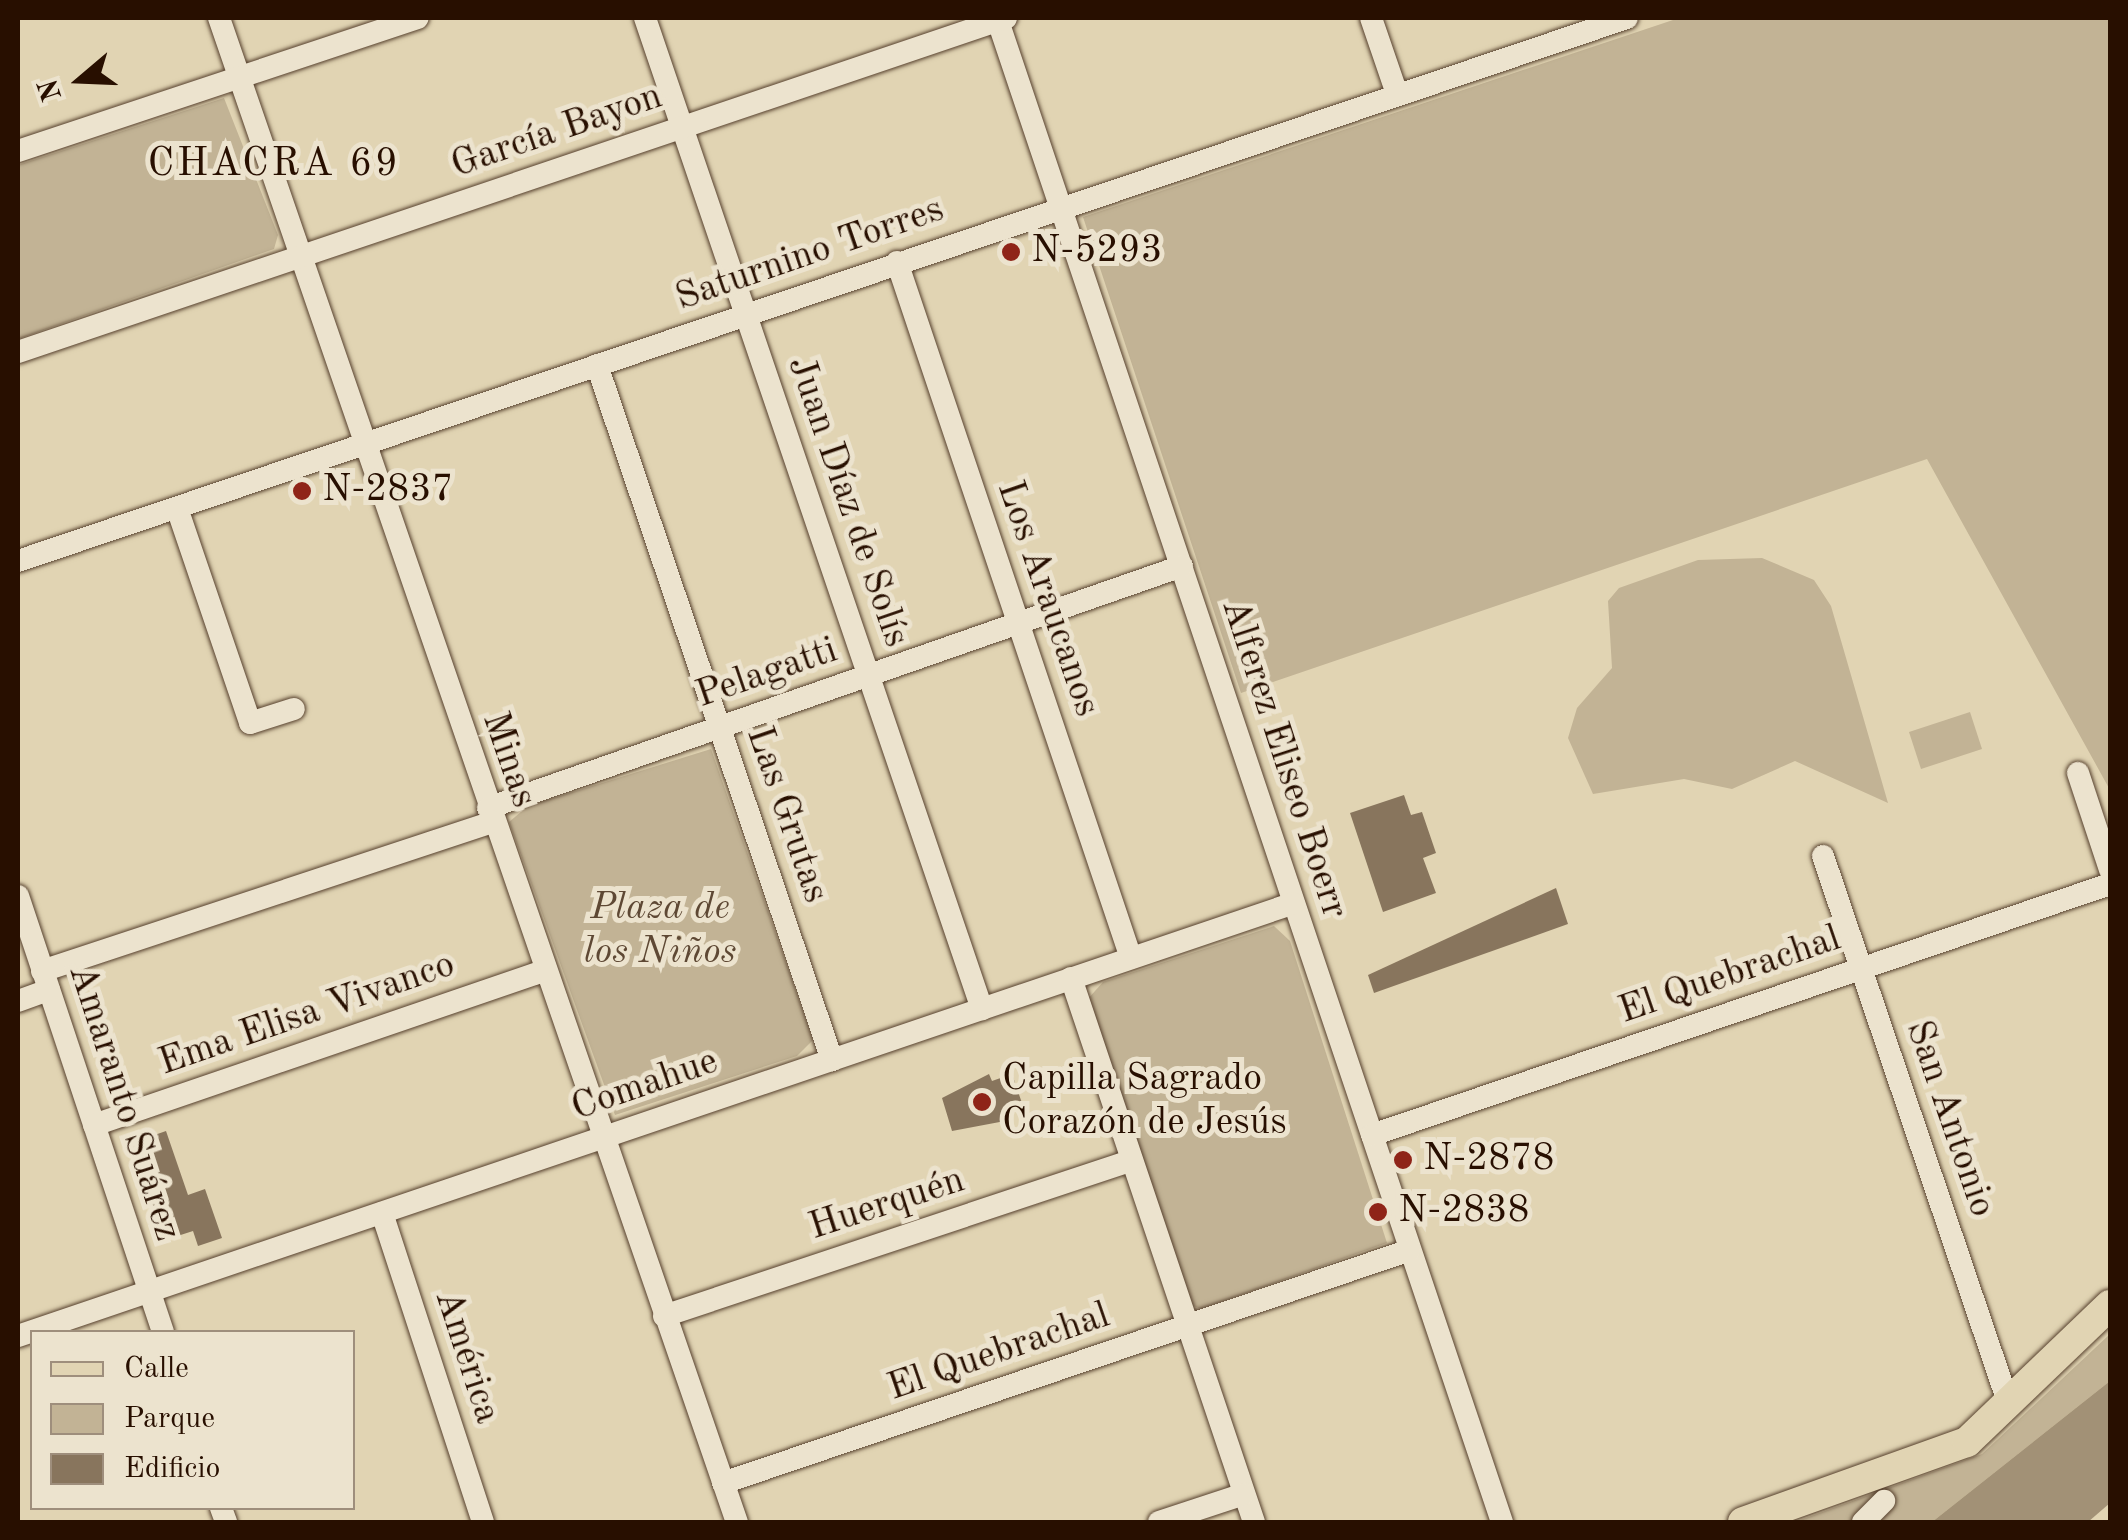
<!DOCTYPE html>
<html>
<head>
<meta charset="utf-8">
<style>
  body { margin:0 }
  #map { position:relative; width:2128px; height:1540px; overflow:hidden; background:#e1d4b3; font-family:"Old Standard TT",serif }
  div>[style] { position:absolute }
  .green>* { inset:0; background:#c2b395 }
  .water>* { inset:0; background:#a29176 }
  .building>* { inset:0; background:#88755d }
  .roads { filter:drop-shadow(0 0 2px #56402d) drop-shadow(0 0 2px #56402d) }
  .minor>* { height:22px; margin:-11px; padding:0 11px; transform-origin:11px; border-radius:11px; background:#ece3ce }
  .major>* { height:30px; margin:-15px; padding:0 15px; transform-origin:15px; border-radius:15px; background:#e1d4b3 }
  .dots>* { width:28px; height:28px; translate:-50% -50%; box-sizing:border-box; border:5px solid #ece3ce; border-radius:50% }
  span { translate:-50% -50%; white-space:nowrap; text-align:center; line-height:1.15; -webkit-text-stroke:10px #ece3ce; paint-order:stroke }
  .street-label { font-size:38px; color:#280f00 }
  .poi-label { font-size:38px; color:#280f00 }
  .left { translate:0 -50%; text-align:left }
  .park-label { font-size:38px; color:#5e4834; font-style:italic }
  .neighbourhood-label { font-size:40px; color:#280f00; letter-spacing:2.5px }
  .frame { position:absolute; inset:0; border:20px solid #280f00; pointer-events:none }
  .legend { position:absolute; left:30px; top:1330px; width:325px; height:180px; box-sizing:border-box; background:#ece3ce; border:2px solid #9e8e7c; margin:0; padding:12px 18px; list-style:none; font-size:30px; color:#280f00 }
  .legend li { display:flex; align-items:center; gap:20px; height:50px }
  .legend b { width:50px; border:2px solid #9e8e7c }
  .north { position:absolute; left:30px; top:30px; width:100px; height:100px; -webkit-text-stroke:8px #ece3ce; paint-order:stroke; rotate:251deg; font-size:28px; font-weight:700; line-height:40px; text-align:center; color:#280f00 }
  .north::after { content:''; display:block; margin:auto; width:35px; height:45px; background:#280f00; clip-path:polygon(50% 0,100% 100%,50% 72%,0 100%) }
</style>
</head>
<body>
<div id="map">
  <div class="green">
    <i style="clip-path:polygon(1679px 18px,2110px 18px,2110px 790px,1927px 459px,1241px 693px,1083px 217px)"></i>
    <i style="clip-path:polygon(224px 98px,278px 235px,274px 249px,18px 339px,18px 165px)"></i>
    <i style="clip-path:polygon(1762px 558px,1814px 580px,1831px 606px,1888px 803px,1795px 761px,1732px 789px,1684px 779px,1593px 794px,1568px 738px,1577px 708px,1612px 668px,1608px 601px,1619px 588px,1698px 560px)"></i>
    <i style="clip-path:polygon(1970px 712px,1982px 749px,1921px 769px,1909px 732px)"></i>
    <i style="clip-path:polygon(711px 749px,813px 1040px,797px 1056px,615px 1115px,509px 822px,528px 806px)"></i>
    <i style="clip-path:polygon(1274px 926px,1290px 941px,1387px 1243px,1201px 1309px,1191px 1305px,1087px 1000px,1103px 982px)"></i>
    <i style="clip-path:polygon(2110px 1334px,2110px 1381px,1932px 1522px,1795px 1522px,1982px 1454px)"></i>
  </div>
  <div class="water">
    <i style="clip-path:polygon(2110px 1381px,2110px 1503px,2088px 1522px,1932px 1522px)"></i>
  </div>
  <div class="building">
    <i style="clip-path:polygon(1404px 795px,1411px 815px,1422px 812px,1436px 853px,1423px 858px,1436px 893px,1383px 912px,1350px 813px)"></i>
    <i style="clip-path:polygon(1556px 888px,1568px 924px,1374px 993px,1368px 975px)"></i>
    <i style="clip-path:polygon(989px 1074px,992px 1081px,1012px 1074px,1023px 1106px,1002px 1113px,1005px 1121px,952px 1131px,942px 1098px)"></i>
    <i style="clip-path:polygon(166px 1131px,188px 1195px,205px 1189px,222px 1238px,198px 1246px,193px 1231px,162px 1241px,129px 1144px)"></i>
  </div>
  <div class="roads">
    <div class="minor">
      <i style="left:219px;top:18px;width:1591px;rotate:71deg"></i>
      <i style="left:645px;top:18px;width:1047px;rotate:71.22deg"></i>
      <i style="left:997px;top:18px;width:1587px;rotate:71.44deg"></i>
      <i style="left:1371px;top:18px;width:80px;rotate:71.1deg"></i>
      <i style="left:18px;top:151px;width:421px;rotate:-18.4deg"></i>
      <i style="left:897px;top:262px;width:734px;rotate:71.42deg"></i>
      <i style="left:18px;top:352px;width:1043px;rotate:-18.68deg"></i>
      <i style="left:597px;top:365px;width:734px;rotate:71.32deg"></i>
      <i style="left:177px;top:508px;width:227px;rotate:71.2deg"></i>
      <i style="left:250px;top:723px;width:46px;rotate:-17.7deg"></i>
      <i style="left:18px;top:561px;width:1698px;rotate:-18.65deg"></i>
      <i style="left:2078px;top:773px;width:102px;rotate:71.7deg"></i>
      <i style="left:488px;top:808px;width:735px;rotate:-19.22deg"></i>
      <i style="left:1823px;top:856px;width:580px;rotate:71.28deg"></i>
      <i style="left:18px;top:896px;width:459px;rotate:71.6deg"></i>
      <i style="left:42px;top:971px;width:475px;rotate:-18.3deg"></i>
      <i style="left:1071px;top:978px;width:574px;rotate:71.41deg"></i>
      <i style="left:18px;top:1001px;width:33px;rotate:-20deg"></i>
      <i style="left:94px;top:1125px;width:475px;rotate:-18.9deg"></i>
      <i style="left:1372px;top:1135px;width:780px;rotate:-18.78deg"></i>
      <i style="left:382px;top:1213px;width:325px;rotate:71.9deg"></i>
      <i style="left:664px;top:1316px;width:493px;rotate:-18.4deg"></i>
      <i style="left:18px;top:1336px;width:1347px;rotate:-18.74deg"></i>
      <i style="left:723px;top:1483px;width:725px;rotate:-18.73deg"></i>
      <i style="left:221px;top:1508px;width:15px;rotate:70deg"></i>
      <i style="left:1159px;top:1522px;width:89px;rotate:-18.2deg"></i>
      <i style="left:1863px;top:1522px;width:30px;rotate:-45deg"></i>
    </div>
    <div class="major">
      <i style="left:1743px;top:1522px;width:238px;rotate:-19.7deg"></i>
      <i style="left:1967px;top:1442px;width:198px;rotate:-43.8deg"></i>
    </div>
  </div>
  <div class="dots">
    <i style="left:1011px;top:252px;background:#8f2418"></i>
    <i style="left:302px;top:491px;background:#8f2418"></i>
    <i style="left:982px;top:1102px;background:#8f2418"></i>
    <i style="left:1403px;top:1160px;background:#8f2418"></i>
    <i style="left:1378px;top:1212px;background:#8f2418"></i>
  </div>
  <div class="street-label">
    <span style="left:557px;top:132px;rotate:-19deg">García Bayon</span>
    <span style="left:810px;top:255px;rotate:-19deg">Saturnino Torres</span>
    <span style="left:847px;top:502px;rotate:71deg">Juan Díaz de Solís</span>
    <span style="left:1047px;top:599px;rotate:71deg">Los Araucanos</span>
    <span style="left:767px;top:674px;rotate:-19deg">Pelagatti</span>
    <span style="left:1283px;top:759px;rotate:72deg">Alferez Eliseo Boerr</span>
    <span style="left:508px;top:760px;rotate:71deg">Minas</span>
    <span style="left:786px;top:815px;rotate:71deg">Las Grutas</span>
    <span style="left:1730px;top:976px;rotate:-19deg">El Quebrachal</span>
    <span style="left:307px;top:1015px;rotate:-19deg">Ema Elisa Vivanco</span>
    <span style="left:645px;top:1086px;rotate:-19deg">Comahue</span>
    <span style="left:123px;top:1103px;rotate:72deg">Amaranto Suárez</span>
    <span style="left:1949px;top:1119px;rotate:71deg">San Antonio</span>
    <span style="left:887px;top:1205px;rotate:-18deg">Huerquén</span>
    <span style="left:999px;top:1353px;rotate:-19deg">El Quebrachal</span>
    <span style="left:466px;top:1357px;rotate:72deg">América</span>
  </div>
  <div class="poi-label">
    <span class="left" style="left:1031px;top:252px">N-5293</span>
    <span class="left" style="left:322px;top:491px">N-2837</span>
    <span class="left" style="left:1002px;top:1102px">Capilla Sagrado<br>Corazón de Jesús</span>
    <span class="left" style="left:1423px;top:1160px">N-2878</span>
    <span class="left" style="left:1398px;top:1212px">N-2838</span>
  </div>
  <div class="park-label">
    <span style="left:660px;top:931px">Plaza de<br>los Niños</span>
  </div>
  <div class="neighbourhood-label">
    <span style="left:274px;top:165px">CHACRA 69</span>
  </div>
  <div class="frame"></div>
  <ul class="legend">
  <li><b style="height:12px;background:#e1d4b3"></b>Calle</li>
  <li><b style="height:28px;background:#c2b395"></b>Parque</li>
  <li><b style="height:28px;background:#88755d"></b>Edificio</li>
  </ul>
  <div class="north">N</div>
</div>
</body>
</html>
